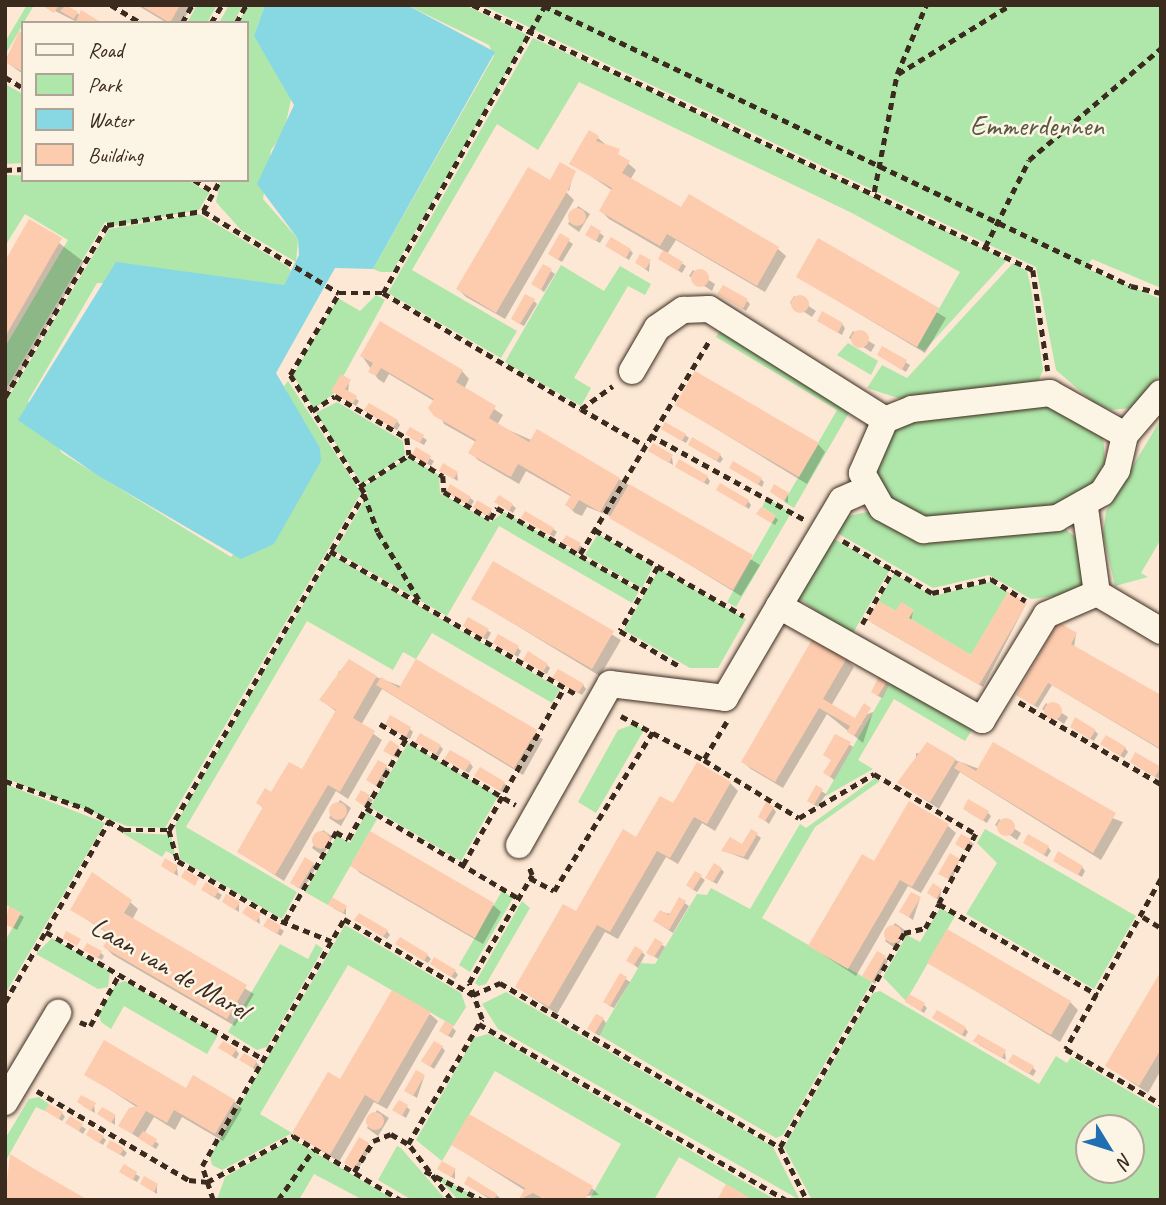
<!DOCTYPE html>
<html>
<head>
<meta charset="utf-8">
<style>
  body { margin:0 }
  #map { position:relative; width:1166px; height:1205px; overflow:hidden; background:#fce8d4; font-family:Caveat,sans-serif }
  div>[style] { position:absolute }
  .green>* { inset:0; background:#afe6a9 }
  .water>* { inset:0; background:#88d8e3 }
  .shadow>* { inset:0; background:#0003 }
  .building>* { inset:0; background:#fdcbad }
  .round { border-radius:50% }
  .path>* { height:4.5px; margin-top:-2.25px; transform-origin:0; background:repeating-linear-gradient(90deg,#3b2a1e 0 7px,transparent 0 12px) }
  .roads { filter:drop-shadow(0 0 2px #3b2a1e) drop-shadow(0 0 2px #3b2a1e) }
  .minor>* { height:26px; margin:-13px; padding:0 13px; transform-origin:13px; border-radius:13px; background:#fcf5e5 }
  span { translate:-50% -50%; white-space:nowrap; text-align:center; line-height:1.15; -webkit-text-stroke:5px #fcf5e5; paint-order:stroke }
  .park-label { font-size:28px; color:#585941 }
  .street-label { font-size:28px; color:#3b2a1e }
  .frame { position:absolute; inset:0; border:7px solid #3b2a1e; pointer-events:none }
  .legend { position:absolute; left:21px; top:21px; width:228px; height:161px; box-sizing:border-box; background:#fcf5e5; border:2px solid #afa495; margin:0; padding:9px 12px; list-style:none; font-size:21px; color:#3b2a1e }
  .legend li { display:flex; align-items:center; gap:14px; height:35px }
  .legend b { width:35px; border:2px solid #afa495 }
  .north { position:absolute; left:1075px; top:1114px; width:70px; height:70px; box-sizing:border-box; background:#fcf5e5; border:2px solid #afa495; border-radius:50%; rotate:128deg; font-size:19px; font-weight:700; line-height:28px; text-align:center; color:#3b2a1e }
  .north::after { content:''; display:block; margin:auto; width:24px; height:32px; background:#1f6fb2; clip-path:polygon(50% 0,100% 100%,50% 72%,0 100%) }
</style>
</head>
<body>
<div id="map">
  <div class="green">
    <i style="clip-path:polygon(27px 5px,34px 5px,5px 55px,5px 42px)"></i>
    <i style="clip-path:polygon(197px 5px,217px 5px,207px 23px,187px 23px)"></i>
    <i style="clip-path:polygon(229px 5px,243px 5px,233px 23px,219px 23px)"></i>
    <i style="clip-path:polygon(248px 5px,265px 5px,254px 36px,292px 95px,284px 132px,271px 150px,263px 199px,298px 239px,296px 262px,241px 230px,216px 202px,221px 180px,247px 180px,247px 23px,238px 23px)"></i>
    <i style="clip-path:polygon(407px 5px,465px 5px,528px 35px,392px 272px,381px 272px,373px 269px,494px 56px,489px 45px)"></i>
    <i style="clip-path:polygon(482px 5px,1161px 5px,1161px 288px,1092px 259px,1086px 268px,1161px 299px,1161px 374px,1131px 408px,1111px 410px,1093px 402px,1056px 370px,1036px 267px)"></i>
    <i style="clip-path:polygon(533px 38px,646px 89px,1007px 260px,924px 351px,917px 347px,960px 272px,852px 213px,579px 82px,538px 150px,497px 124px,412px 270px,517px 331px,501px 358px,388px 293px)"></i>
    <i style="clip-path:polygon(5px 84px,23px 94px,23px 163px,5px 164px)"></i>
    <i style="clip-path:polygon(5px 175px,187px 180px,209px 193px,199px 210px,113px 226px,105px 222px,5px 390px,5px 347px,68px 240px,25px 214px,5px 246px)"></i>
    <i style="clip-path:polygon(199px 214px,287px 266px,291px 271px,284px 285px,97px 283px,28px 401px,62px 453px,231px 557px,320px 448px,301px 421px,284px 386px,288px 381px,361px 493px,165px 828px,127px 826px,5px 778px,5px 403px,109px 229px)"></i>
    <i style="clip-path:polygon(1013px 263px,1027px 271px,1031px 288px,1043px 370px,1038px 382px,904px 400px,867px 388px,882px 365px,907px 378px)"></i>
    <i style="clip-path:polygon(561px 265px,604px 291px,620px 266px,651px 284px,645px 295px,628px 286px,574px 378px,591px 388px,581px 406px,505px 362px)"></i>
    <i style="clip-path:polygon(376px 295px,385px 300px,334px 393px,314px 409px,293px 375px,338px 298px,360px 311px)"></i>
    <i style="clip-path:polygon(722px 327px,853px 406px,794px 508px,784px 502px,837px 410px,716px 337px)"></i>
    <i style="clip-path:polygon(848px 343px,878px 361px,871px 375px,837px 355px)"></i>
    <i style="clip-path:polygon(337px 402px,403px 441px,405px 455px,362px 484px,316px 413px)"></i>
    <i style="clip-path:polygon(1044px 402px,1103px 435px,1105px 462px,1091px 487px,1058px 506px,923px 517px,887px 498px,873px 467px,886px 437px,906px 421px)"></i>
    <i style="clip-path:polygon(1161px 419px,1161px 539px,1141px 573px,1148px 577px,1115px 586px,1103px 534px,1106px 511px)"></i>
    <i style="clip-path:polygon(408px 457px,439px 475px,440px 493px,491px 522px,504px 512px,639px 591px,632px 603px,499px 526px,447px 616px,335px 551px,368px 494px,363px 487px)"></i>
    <i style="clip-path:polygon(767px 498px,791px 513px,736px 607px,727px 602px,776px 516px,762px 507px)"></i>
    <i style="clip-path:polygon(867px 512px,1062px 527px,1082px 542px,1083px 593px,1031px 599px,989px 575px,933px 588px,832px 530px,848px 516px)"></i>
    <i style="clip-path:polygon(598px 534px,653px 566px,642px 588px,585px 555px)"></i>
    <i style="clip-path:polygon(829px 536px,889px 571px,850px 638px,798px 597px)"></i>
    <i style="clip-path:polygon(332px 555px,560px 689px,552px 703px,432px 633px,416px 659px,403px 652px,393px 670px,307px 621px,186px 827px,297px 892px,282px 919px,180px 859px,175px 825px)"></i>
    <i style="clip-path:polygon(659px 569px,746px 619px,718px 668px,690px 668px,624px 630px)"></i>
    <i style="clip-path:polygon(894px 574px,933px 596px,989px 582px,1008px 592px,971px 655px,909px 618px,914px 610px,902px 603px,896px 611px,878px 601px)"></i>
    <i style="clip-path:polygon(890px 683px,972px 730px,965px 741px,894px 699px,858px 760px,873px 769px,824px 797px)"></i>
    <i style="clip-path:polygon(635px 724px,644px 730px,596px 813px,578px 802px,618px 730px)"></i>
    <i style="clip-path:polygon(408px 743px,498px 796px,461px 861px,370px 807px)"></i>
    <i style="clip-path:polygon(875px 778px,880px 781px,815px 827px,762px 918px,872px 982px,783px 1135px,776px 1138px,599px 1035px,641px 963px,655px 964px,697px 894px,707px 895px,711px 888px,750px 909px,800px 824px,806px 828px)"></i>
    <i style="clip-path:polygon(5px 784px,105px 823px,5px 994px,5px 941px,21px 913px,5px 904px)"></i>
    <i style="clip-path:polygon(367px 812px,377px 819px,328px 905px,305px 892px,337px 835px,350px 843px)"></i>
    <i style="clip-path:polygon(985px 829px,1136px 916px,1094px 989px,966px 914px,997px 863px,977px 843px)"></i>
    <i style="clip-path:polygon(121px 832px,171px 835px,175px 856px,166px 851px,162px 857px)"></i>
    <i style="clip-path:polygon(502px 891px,513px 898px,470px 972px,459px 965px)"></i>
    <i style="clip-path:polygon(522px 901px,530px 908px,486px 984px,479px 986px,475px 983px)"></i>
    <i style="clip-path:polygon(940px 908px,955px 916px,906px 1001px,883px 977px,907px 935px,920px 942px)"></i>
    <i style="clip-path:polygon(345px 925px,461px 993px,466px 1007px,454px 1026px,348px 965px,260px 1114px,292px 1133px,222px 1170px,212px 1165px,210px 1156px)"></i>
    <i style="clip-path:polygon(52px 938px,110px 971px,108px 987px,98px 989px,36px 954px)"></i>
    <i style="clip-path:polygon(280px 944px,308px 959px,316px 944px,323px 949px,267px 1047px,257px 1050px,228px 1032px)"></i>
    <i style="clip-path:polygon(125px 981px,218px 1035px,207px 1054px,124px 1006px,111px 1029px,101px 1022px,99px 1014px,116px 984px)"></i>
    <i style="clip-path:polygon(evenodd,880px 991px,1039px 1084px,1056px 1056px,1067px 1063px,1071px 1057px,1161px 1110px,1161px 1200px,812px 1200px,784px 1147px,873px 993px,880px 991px,1131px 1128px,1131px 1170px,1089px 1170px,1089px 1128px,1131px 1128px)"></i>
    <i style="clip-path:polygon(506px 992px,773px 1147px,800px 1200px,498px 1029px,482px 1004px)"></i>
    <i style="clip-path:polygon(488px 1034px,491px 1035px,776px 1200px,753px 1200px,679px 1157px,654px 1200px,589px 1200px,621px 1144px,495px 1071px,442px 1161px,416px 1140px,474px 1038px)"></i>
    <i style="clip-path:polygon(39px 1097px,49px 1104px,45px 1111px,36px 1107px,5px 1162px,5px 1139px,29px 1099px)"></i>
    <i style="clip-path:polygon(292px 1139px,314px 1152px,395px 1200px,363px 1200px,314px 1174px,299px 1200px,217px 1200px,225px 1177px)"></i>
    <i style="clip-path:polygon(397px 1146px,401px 1148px,446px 1200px,412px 1200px,378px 1180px)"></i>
    <i style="clip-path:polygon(434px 1173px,480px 1200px,458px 1200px)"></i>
  </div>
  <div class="water">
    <i style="clip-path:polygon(265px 5px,407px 5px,495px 52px,373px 269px,335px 268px,276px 373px,320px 448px,321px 461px,274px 544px,241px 559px,97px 475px,18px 420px,116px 262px,284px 285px,299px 255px,298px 239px,257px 184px,294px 105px,254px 36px)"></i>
  </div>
  <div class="shadow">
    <i style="clip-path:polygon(43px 5px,65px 7px,95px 23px,79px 23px)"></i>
    <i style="clip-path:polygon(137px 5px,192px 5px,182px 23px,167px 23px)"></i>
    <i style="clip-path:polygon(20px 33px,23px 35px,23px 74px,5px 61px)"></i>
    <i style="clip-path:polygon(598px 138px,636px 170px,630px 180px,682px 209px,689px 197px,778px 249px,786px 256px,765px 292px,676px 240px,667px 254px,686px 266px,682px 273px,660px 259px,664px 251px,609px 219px,601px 211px,613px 191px,572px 163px)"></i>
    <i style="clip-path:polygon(574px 172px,569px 191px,561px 187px,574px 200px,505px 319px,466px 297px,458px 289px)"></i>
    <i style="clip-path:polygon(578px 206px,590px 214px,579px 232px,568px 224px)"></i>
    <i style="clip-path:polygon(30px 221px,84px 262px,6px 398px,5px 264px)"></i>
    <i style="clip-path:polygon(591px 227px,604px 236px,600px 243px,591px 238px)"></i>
    <i style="clip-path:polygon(561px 236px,573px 244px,562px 262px,554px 257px)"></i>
    <i style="clip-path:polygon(819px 240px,946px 318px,925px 353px,798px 277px)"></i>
    <i style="clip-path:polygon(611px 249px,630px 250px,633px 253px,629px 260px)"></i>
    <i style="clip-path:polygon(650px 261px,649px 272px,637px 263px)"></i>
    <i style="clip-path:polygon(544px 266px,555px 274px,544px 292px,533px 284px)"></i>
    <i style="clip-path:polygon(693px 270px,715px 284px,712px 291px,689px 276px)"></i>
    <i style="clip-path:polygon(794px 296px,816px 311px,812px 317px,790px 303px)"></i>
    <i style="clip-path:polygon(723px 297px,747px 301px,750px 304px,746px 311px)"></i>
    <i style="clip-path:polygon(534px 301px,537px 304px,524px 326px,516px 322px)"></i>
    <i style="clip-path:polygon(823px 324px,842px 324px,845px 328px,842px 335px)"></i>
    <i style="clip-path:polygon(853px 331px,875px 345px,871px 352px,849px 338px)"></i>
    <i style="clip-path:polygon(883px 348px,910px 365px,906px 372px,879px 355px)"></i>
    <i style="clip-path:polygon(362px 356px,462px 371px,469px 379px,464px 389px,503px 415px,497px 425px,619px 479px,760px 565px,741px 596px,610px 516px,587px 507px,582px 516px,575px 513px,567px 505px,572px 497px,526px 471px,519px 484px,478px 460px,470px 452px,476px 442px,444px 424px,434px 401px,389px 374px,384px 383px,378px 379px)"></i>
    <i style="clip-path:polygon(349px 382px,348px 393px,359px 401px,356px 406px,336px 394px)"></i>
    <i style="clip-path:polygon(677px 405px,818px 444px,825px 452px,807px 484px)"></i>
    <i style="clip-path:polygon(370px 414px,397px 421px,400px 425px,397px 430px)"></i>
    <i style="clip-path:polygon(410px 429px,427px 440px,424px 445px,411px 438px)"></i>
    <i style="clip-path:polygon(667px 432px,685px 435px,689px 438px,686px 443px)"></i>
    <i style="clip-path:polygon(653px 446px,672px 457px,673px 465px,654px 454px)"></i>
    <i style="clip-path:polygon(694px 448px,720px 455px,723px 459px,720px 463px)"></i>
    <i style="clip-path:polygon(417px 450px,434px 461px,431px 466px,417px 458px)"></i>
    <i style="clip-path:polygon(731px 468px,761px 479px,764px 482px,762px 487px)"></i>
    <i style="clip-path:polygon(681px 470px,707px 477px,710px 481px,708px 485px)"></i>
    <i style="clip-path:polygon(457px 473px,458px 481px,445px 474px)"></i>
    <i style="clip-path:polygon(718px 490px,748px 501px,751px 505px,749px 509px)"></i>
    <i style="clip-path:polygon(788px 494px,788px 503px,775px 495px)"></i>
    <i style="clip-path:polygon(451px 495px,470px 498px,474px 501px,471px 506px)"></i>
    <i style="clip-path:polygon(496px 502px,512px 505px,516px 508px,513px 513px)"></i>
    <i style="clip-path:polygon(491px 510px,491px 518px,478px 511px)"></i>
    <i style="clip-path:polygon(762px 517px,775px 517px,778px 520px,775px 525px)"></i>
    <i style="clip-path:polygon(523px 518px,553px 529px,557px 532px,554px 537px)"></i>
    <i style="clip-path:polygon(567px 537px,584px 548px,581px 553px,567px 545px)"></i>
    <i style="clip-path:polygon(494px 563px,621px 640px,600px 676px,473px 599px)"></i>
    <i style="clip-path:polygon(1026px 604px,983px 687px,872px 623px,913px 611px,911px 622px,971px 657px)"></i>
    <i style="clip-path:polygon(468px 629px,487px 630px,491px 633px,487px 640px)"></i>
    <i style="clip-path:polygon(1076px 634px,1074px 647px,1161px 697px,1161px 750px,1052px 685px,1038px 708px,1018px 695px)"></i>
    <i style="clip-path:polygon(495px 643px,518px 648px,521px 651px,518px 657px)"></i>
    <i style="clip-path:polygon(846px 659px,854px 667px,831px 706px,863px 725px,857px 718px,873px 712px,863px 743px,827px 714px,783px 788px,751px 769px,743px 762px)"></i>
    <i style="clip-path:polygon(525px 660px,547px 665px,550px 668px,547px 674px)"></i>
    <i style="clip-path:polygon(339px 671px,376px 677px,543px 739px,523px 775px,382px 689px,361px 725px,382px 740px,348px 799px,336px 791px,284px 881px,239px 852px,264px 809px,258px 803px,302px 772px,337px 712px,321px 700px,331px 695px)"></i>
    <i style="clip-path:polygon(558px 681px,583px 685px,586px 689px,582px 695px)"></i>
    <i style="clip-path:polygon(886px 682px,889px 685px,882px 698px,876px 695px)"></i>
    <i style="clip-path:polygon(1046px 703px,1068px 717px,1064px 724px,1042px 709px)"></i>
    <i style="clip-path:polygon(391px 728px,410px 729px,413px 732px,410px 739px)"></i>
    <i style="clip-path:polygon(1075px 730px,1095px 731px,1098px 734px,1094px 741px)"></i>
    <i style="clip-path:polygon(849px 744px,853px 747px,834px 780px,829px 776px)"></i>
    <i style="clip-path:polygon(421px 745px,440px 746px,443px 749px,439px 756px)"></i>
    <i style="clip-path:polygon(398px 747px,401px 751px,397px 758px,389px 754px)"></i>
    <i style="clip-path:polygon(1106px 747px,1125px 748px,1128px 752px,1124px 758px)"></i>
    <i style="clip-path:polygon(916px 753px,955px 760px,1123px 822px,1101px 860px,960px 772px,939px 809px,900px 783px,916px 765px)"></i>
    <i style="clip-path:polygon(379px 762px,390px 770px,379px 788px,368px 780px)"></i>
    <i style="clip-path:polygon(450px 762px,470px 763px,473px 767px,469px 773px)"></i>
    <i style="clip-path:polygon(1135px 765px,1160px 768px,1161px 776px,1159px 779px)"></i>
    <i style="clip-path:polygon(480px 779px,504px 783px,507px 787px,504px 793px)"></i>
    <i style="clip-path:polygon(730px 783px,738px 791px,715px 831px,702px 823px,678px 864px,666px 857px,618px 939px,605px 932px,557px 1014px,517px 987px,637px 839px,673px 806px)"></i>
    <i style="clip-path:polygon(817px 788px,826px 794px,818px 807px,813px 804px)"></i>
    <i style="clip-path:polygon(361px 792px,373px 800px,368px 808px,361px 803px)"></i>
    <i style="clip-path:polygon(340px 800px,351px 808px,341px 826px,329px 818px)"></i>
    <i style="clip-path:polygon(773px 808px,776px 812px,769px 824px,760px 817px)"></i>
    <i style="clip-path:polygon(968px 812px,988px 813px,991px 816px,987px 823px)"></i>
    <i style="clip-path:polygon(999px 819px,1021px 833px,1017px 840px,995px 825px)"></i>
    <i style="clip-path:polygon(948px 826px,956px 833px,921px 893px,908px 886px,856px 976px,810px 946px,875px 863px)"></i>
    <i style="clip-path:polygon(323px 830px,333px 837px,323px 856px,312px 848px)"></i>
    <i style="clip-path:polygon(752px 831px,761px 838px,748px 860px,724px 851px,743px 846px)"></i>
    <i style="clip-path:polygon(370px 834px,493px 905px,501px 912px,483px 944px,360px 873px,352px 865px)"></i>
    <i style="clip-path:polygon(962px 836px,974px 844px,969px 852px,961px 847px)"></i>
    <i style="clip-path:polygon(1025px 843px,1048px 847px,1051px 851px,1047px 857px)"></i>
    <i style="clip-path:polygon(959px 860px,952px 881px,940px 873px)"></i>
    <i style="clip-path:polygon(313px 864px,316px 868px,303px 890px,295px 886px)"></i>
    <i style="clip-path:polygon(1058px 864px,1082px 867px,1085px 871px,1082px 877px)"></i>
    <i style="clip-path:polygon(177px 868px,178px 876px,166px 869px)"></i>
    <i style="clip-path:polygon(721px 869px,724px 872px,717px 884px,711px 881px)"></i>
    <i style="clip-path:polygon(695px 873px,705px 880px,697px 892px,692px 889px)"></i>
    <i style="clip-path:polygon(206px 884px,222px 895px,219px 900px,207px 893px)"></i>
    <i style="clip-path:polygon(941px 890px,940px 901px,929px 893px)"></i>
    <i style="clip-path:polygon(920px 898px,913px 920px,901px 912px)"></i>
    <i style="clip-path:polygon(680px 900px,689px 906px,673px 933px,659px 924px,661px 912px,671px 914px)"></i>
    <i style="clip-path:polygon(130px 902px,138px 909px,132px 920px,254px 994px,235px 1026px,113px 955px,105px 947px,112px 936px,72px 910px)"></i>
    <i style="clip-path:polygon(239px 903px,239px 912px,228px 905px)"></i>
    <i style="clip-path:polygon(346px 907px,346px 915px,333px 908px)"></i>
    <i style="clip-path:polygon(10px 909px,24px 917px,17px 930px,5px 923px)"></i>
    <i style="clip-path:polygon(259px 915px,260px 924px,248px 916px)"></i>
    <i style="clip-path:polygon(268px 920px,284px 931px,281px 936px,269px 929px)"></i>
    <i style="clip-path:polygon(360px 923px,387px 931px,390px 935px,387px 939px)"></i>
    <i style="clip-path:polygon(895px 923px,906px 931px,896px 949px,885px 941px)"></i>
    <i style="clip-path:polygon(661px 944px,665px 947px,658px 959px,649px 953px)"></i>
    <i style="clip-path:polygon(401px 947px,427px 955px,431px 959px,428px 963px)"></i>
    <i style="clip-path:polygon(642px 952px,645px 955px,638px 968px,629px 961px)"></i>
    <i style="clip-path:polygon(89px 953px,101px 953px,104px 956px,102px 960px)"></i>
    <i style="clip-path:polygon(885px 958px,888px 961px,875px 984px,868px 979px)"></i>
    <i style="clip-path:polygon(930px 963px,1070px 1002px,1078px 1010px,1060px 1042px)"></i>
    <i style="clip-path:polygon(432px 964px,455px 971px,458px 975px,455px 979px)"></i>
    <i style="clip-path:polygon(1161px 973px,1161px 1070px,1148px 1093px,1107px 1066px)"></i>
    <i style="clip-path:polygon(620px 975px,630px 982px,614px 1008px,608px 1005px)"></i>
    <i style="clip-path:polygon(911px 1005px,924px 1005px,927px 1008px,924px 1013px)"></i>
    <i style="clip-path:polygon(430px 1014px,438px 1021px,387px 1109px,374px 1102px,339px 1162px,294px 1133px,341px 1082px)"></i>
    <i style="clip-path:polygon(603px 1019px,606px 1023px,599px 1036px,589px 1029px)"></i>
    <i style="clip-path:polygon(938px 1021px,965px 1028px,968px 1032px,965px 1037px)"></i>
    <i style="clip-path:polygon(453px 1028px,456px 1031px,452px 1038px,444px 1034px)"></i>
    <i style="clip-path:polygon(978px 1036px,1005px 1052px,1006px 1060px,979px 1045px)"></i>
    <i style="clip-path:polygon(442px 1047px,445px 1051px,434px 1069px,427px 1064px)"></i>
    <i style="clip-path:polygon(221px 1048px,236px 1050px,239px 1054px,236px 1059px)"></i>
    <i style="clip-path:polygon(241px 1060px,256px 1062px,260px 1066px,257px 1071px)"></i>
    <i style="clip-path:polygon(1014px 1065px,1032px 1067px,1036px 1071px,1033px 1076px)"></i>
    <i style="clip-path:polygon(86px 1074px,186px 1091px,234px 1101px,242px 1109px,223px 1141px,182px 1117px,175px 1130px,154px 1117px,144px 1134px,159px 1144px,156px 1149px,120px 1126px,138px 1108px)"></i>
    <i style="clip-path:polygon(424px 1077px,417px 1098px,406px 1091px)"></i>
    <i style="clip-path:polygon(94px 1105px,95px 1113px,83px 1106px)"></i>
    <i style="clip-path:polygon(407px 1107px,410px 1110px,406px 1118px,398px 1113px)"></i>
    <i style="clip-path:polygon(377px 1110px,389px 1118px,378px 1136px,367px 1128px)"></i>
    <i style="clip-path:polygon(47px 1111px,62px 1113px,65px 1117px,62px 1121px)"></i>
    <i style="clip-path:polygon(115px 1116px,115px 1125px,103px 1117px)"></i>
    <i style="clip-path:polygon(70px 1118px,86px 1129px,83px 1134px,67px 1123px)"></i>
    <i style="clip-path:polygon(88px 1135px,103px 1137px,106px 1140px,103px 1145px)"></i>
    <i style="clip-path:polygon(368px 1144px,371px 1148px,357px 1171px,350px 1166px)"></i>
    <i style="clip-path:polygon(453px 1145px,592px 1188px,599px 1195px,522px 1200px,526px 1191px)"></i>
    <i style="clip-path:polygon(108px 1147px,123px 1149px,127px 1153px,124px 1157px)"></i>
    <i style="clip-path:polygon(11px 1157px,85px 1200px,6px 1200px)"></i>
    <i style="clip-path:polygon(125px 1167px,140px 1177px,137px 1182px,125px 1175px)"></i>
    <i style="clip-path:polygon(455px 1171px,455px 1179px,443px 1172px)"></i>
    <i style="clip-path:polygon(466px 1184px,496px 1195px,500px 1198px,491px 1200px)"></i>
    <i style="clip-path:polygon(157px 1186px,157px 1194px,146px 1187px)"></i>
  </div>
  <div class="building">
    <i style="clip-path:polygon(41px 5px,59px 5px,54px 13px)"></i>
    <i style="clip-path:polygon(66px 5px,78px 12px,74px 19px,60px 11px)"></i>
    <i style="clip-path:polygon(140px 5px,180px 5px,170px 23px)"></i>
    <i style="clip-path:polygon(81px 10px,102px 23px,75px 23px)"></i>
    <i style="clip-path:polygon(19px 31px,23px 33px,23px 72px,5px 62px)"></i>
    <i style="clip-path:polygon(589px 130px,599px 136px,596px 141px,620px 149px,618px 154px,630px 161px,622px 173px,681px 207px,689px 194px,779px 247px,757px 286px,667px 234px,660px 246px,599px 211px,612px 188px,569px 164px)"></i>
    <i style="clip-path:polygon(560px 162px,576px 171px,568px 190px,496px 313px,456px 289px,528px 167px,550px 180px)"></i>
    <i class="round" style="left:568px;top:208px;width:18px;height:18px"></i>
    <i style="clip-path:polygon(29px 219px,62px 238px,5px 337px,5px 261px)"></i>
    <i style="clip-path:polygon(591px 225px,601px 231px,596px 241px,585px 235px)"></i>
    <i style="clip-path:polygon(560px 233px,570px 239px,558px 260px,548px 254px)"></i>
    <i style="clip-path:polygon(611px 237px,631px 249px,626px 258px,605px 246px)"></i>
    <i style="clip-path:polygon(818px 238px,939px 308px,917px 347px,796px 277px)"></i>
    <i style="clip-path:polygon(663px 250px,683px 262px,678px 271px,658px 259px)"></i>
    <i style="clip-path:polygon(640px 254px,651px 260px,646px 269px,635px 263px)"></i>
    <i style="clip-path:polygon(543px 264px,552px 269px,541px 290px,531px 284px)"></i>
    <i class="round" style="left:691px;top:269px;width:18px;height:18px"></i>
    <i style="clip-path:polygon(723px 285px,748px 299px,743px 309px,717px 294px)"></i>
    <i style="clip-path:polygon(525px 294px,535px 299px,520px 324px,511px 319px)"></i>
    <i class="round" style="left:791px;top:295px;width:18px;height:18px"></i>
    <i style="clip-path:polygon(822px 311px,843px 323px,838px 333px,817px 321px)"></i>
    <i style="clip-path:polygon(380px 321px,463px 370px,456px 382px,496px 406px,489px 418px,529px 442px,537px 429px,620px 478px,600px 512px,579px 500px,573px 510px,565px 505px,571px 495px,518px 464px,511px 477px,468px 453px,476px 440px,434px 416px,428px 408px,434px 399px,381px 368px,376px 376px,368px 372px,373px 363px,360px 356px)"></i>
    <i class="round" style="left:851px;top:330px;width:18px;height:18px"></i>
    <i style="clip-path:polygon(882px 346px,907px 360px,902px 370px,877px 355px)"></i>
    <i style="clip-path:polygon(695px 371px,819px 443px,799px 477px,675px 405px)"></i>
    <i style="clip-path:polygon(341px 374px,351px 380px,345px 389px,357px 396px,353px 404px,331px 391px)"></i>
    <i style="clip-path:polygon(369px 403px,398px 420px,393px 428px,364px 410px)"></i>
    <i style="clip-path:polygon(665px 422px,686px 434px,682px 441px,661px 429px)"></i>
    <i style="clip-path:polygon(410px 427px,424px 435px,420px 443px,405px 434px)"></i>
    <i style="clip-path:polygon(692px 437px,721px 454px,717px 461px,688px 445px)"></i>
    <i style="clip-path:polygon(653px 443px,673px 455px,669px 463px,648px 451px)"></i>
    <i style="clip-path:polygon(416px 447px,431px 456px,427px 464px,412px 455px)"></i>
    <i style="clip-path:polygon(679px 459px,708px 476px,704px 483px,675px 467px)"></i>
    <i style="clip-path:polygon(733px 461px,762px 478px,758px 485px,729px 468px)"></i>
    <i style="clip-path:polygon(443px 463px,458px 472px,454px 479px,439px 471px)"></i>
    <i style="clip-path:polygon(720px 483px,749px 500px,745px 507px,716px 490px)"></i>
    <i style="clip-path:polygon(450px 484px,471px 497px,467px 504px,446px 492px)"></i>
    <i style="clip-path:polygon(629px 484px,753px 555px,733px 590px,609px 518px)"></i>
    <i style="clip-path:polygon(774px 484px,789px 493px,784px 501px,770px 492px)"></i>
    <i style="clip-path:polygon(499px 495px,513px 504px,509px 511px,494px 502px)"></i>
    <i style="clip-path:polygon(477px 500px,492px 509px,487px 516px,473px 508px)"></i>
    <i style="clip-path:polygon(761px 507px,776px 516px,772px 523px,756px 514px)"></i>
    <i style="clip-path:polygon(525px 511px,554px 528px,550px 535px,521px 518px)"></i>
    <i style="clip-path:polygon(566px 535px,581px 543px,577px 551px,562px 542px)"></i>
    <i style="clip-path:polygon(493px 561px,614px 631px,592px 669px,471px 599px)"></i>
    <i style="clip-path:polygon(1008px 592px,1027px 603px,979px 685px,867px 620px,878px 601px,896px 611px,901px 602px,914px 610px,909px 618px,971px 655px)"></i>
    <i style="clip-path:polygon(468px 617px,489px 629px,483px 638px,463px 626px)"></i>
    <i style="clip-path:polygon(1058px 622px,1077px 633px,1071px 644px,1161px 695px,1161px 749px,1048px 683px,1034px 706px,1016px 695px)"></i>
    <i style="clip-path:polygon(498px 634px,519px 646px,514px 655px,493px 643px)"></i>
    <i style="clip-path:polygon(813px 638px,847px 658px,823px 699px,855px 718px,864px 703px,871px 708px,854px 736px,847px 732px,850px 726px,819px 708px,775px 782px,741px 762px)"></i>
    <i style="clip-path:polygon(528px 651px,548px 664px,543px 672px,523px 660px)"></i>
    <i style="clip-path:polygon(349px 659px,377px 676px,353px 718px,375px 731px,340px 792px,328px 785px,275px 875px,237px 852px,263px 807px,256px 803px,265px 788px,271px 792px,289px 762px,302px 769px,310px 755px,336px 710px,319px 700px)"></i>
    <i style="clip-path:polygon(416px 659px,537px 730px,514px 768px,376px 685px,381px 677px,399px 688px)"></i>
    <i style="clip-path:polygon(558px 669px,584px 684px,578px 693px,552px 678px)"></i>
    <i style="clip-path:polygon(879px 676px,887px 681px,878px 696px,871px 692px)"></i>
    <i class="round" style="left:1044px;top:702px;width:18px;height:18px"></i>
    <i style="clip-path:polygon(390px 715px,411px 727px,406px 737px,385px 725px)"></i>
    <i style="clip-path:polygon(1075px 717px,1096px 730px,1090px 739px,1070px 727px)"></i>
    <i style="clip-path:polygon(420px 733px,441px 745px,436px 754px,415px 742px)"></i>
    <i style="clip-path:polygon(835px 734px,851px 742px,830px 777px,823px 773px,831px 760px,823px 755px)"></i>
    <i style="clip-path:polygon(1106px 735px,1126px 747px,1120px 756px,1100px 744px)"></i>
    <i style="clip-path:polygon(390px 740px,399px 746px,393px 756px,383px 751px)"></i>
    <i style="clip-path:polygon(927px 742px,956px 759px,930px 802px,897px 783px)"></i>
    <i style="clip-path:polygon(993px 742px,1116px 813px,1093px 853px,954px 768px,959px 761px,976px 771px)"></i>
    <i style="clip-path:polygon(450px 750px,471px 762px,465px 771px,444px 759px)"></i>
    <i style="clip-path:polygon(1135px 752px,1161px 767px,1155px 777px,1130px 762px)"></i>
    <i style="clip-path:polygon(378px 760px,387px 765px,376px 786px,366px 780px)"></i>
    <i style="clip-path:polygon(697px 762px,731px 782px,707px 824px,694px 817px,670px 858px,657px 851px,610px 932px,597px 925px,549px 1007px,515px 987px,563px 904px,576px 911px,623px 829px,636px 837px,660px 796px,673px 803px)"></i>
    <i style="clip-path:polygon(480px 767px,505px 782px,500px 791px,474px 776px)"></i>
    <i style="clip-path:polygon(816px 785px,823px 789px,814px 805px,807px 801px)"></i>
    <i style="clip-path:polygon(361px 790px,370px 795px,364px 806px,355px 800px)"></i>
    <i style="clip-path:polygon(968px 799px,989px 811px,983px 821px,963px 809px)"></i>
    <i style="clip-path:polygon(909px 801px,949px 824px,912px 887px,900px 880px,848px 969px,808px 946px,862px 854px,874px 861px)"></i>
    <i class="round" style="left:329px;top:802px;width:18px;height:18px"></i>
    <i style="clip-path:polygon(766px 802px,774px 807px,765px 821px,758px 817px)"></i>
    <i class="round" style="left:997px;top:818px;width:18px;height:18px"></i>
    <i style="clip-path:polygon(751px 829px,758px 833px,744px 857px,721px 851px,730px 837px,742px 844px)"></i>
    <i class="round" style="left:312px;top:831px;width:18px;height:18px"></i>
    <i style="clip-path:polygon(370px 831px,494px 903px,475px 938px,350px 866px)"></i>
    <i style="clip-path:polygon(961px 834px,971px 839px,965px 850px,955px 844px)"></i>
    <i style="clip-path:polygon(1028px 834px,1049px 846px,1044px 855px,1023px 843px)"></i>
    <i style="clip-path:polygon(1058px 851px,1083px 866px,1078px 875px,1053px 861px)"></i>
    <i style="clip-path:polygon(950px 853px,960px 859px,948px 879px,938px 874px)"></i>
    <i style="clip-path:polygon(305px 857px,314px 863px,299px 888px,290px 883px)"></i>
    <i style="clip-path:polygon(165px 858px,178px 866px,174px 874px,161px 866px)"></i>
    <i style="clip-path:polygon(714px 863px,722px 868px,713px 882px,705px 878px)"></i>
    <i style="clip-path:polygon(185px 870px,199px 878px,195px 886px,181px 877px)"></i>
    <i style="clip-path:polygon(695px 871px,702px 875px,693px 890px,686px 885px)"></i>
    <i style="clip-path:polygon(92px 872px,132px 900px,124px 913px,247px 985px,227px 1019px,103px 947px,111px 934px,70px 910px)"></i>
    <i style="clip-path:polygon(206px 882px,219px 890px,215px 897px,201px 890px)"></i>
    <i style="clip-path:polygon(933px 883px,942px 889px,936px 899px,927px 893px)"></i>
    <i style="clip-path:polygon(911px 892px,921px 897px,909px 917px,899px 912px)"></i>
    <i style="clip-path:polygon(226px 894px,240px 902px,235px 910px,222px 902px)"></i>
    <i style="clip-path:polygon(332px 897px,347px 906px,343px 913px,328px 905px)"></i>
    <i style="clip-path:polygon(679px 897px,686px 901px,669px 930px,653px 921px,660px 910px,669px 915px)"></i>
    <i style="clip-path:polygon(9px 906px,21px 913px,13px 928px,5px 924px)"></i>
    <i style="clip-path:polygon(247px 906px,261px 914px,256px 922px,242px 913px)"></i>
    <i style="clip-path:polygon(359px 913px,388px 930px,383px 937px,354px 920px)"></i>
    <i style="clip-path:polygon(268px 918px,281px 926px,277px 934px,263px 926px)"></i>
    <i class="round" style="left:884px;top:925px;width:18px;height:18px"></i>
    <i style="clip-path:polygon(947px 929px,1071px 1001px,1051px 1035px,927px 963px)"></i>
    <i style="clip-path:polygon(66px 931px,81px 939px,77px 946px,63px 938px)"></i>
    <i style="clip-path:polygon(400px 937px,428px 954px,424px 961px,395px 944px)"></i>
    <i style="clip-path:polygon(655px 938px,663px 943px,654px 957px,646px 953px)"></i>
    <i style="clip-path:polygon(87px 943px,102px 951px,98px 958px,83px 950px)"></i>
    <i style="clip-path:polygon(635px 946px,643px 951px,634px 965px,626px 961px)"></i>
    <i style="clip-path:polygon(877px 951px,886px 956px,872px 982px,862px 976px)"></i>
    <i style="clip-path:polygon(434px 957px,456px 970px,451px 977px,430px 964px)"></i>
    <i style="clip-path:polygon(1161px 971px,1161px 1049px,1139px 1086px,1105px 1066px)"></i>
    <i style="clip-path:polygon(620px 973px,627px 977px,610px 1006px,603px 1002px)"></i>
    <i style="clip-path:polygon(392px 990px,431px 1012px,378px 1103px,365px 1095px,330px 1155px,292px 1133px,328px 1072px,340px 1079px)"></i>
    <i style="clip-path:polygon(909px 994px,925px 1003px,921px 1011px,905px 1002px)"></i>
    <i style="clip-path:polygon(937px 1010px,966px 1027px,962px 1035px,932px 1018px)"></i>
    <i style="clip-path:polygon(596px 1014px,604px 1018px,595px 1033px,587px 1029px)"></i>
    <i style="clip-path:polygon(445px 1021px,454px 1026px,448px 1036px,439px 1031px)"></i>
    <i style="clip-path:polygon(978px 1034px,1006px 1050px,1002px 1058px,973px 1041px)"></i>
    <i style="clip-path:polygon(104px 1040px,186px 1088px,193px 1075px,235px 1100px,215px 1134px,174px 1110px,167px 1123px,146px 1111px,132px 1134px,118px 1126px,129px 1108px,138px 1106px,84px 1075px)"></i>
    <i style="clip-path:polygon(223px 1041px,237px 1049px,232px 1056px,218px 1048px)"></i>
    <i style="clip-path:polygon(434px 1041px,443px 1046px,430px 1067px,421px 1061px)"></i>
    <i style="clip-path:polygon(244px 1053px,257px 1061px,253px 1068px,239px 1060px)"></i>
    <i style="clip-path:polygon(1013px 1054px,1034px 1066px,1029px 1074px,1008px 1062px)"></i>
    <i style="clip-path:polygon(416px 1070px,425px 1075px,413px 1096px,404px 1091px)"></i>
    <i style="clip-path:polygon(81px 1095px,96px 1103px,91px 1111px,77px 1102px)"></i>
    <i style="clip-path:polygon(399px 1100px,408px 1105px,402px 1116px,392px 1110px)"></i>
    <i style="clip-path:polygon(49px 1104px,63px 1112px,59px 1119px,45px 1111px)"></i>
    <i style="clip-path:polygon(102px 1107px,116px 1115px,111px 1123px,97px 1114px)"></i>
    <i class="round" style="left:366px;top:1112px;width:18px;height:18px"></i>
    <i style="clip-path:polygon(469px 1114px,593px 1186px,585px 1200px,545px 1200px,533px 1193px,519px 1200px,525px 1188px,451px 1145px)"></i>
    <i style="clip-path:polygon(70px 1116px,83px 1124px,79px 1131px,65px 1123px)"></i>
    <i style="clip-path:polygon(90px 1128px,104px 1136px,99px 1143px,86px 1135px)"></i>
    <i style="clip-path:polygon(143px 1131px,157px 1139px,152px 1147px,138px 1138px)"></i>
    <i style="clip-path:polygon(359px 1137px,369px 1143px,354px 1169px,344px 1163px)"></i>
    <i style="clip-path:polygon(110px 1140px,124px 1148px,120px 1155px,106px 1147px)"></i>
    <i style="clip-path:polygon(10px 1154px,31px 1167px,88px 1200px,5px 1198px)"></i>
    <i style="clip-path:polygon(442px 1161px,456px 1169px,451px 1177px,437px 1169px)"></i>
    <i style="clip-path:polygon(124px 1164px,137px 1172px,133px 1180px,119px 1172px)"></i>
    <i style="clip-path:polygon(144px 1176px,158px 1184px,154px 1192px,140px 1184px)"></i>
    <i style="clip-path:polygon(468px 1176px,497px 1194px,494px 1200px,464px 1184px)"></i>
    <i style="clip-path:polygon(726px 1184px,753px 1200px,717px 1200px)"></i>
  </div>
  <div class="path">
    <i style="left:111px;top:5px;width:35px;rotate:31deg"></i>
    <i style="left:473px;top:5px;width:620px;rotate:25.32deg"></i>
    <i style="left:1033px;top:270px;width:102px;rotate:81.6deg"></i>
    <i style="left:544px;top:6px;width:650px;rotate:25.5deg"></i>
    <i style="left:1131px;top:286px;width:31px;rotate:13deg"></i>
    <i style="left:182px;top:23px;width:21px;rotate:-61deg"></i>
    <i style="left:211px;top:23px;width:21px;rotate:-59deg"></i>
    <i style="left:236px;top:23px;width:21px;rotate:-61deg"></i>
    <i style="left:898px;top:74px;width:132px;rotate:-31.6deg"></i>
    <i style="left:5px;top:77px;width:21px;rotate:31deg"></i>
    <i style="left:5px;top:170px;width:18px;rotate:-3deg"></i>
    <i style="left:194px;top:180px;width:23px;rotate:31deg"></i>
    <i style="left:874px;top:192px;width:120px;rotate:-79deg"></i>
    <i style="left:897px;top:74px;width:75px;rotate:-67.2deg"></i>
    <i style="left:203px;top:211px;width:35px;rotate:-61deg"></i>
    <i style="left:985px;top:247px;width:97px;rotate:-63.2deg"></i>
    <i style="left:1029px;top:160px;width:173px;rotate:-40.3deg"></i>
    <i style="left:383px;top:293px;width:229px;rotate:30.4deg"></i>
    <i style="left:581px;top:409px;width:39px;rotate:-36deg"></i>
    <i style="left:5px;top:397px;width:200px;rotate:-59.3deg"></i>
    <i style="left:107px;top:225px;width:97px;rotate:-8.3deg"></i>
    <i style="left:203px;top:211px;width:159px;rotate:31.1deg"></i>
    <i style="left:339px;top:293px;width:44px"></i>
    <i style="left:383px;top:293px;width:330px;rotate:-60.6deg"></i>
    <i style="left:581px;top:409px;width:73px;rotate:29.7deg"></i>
    <i style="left:312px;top:411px;width:27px;rotate:-33deg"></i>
    <i style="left:335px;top:396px;width:83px;rotate:30.3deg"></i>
    <i style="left:407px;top:438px;width:17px;rotate:83deg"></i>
    <i style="left:409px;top:455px;width:40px;rotate:32deg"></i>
    <i style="left:443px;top:476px;width:16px;rotate:86deg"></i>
    <i style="left:444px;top:492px;width:53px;rotate:30.4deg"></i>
    <i style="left:490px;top:519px;width:13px;rotate:-58deg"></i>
    <i style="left:497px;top:508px;width:169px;rotate:29.7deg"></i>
    <i style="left:650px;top:435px;width:177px;rotate:28.7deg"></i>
    <i style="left:359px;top:487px;width:59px;rotate:-32.6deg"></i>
    <i style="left:364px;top:494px;width:40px;rotate:69.8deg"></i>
    <i style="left:378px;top:532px;width:83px;rotate:58.8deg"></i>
    <i style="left:595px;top:530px;width:172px;rotate:30deg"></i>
    <i style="left:843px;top:541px;width:103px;rotate:30.3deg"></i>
    <i style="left:932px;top:593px;width:61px;rotate:-13.3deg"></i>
    <i style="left:991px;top:579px;width:41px;rotate:32.2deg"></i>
    <i style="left:330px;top:551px;width:286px;rotate:30.2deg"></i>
    <i style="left:580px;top:554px;width:251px;rotate:-58.8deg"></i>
    <i style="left:658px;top:567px;width:74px;rotate:120.7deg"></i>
    <i style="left:620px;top:631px;width:69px;rotate:30.7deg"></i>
    <i style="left:862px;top:624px;width:62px;rotate:-60.1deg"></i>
    <i style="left:1019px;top:702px;width:164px;rotate:30deg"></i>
    <i style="left:621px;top:716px;width:94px;rotate:27.9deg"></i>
    <i style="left:727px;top:722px;width:44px;rotate:121.2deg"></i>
    <i style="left:704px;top:760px;width:111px;rotate:31.4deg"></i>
    <i style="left:799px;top:818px;width:87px;rotate:-30.4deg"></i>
    <i style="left:874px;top:774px;width:118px;rotate:30.5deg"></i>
    <i style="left:976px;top:834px;width:79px;rotate:117.9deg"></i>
    <i style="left:380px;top:724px;width:158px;rotate:30.8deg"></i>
    <i style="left:5px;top:781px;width:87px;rotate:18.9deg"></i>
    <i style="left:87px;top:809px;width:43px;rotate:29.6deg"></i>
    <i style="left:124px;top:830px;width:45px"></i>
    <i style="left:169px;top:830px;width:32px;rotate:74deg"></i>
    <i style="left:178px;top:861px;width:119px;rotate:30.2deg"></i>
    <i style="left:281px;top:921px;width:54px;rotate:21.8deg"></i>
    <i style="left:366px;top:808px;width:177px;rotate:30.6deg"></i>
    <i style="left:169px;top:830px;width:389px;rotate:-59.9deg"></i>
    <i style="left:364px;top:493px;width:139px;rotate:-122.1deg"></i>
    <i style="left:290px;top:375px;width:96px;rotate:-59.1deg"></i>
    <i style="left:463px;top:865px;width:204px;rotate:-60.3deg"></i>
    <i style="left:530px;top:878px;width:27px;rotate:28deg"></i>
    <i style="left:554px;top:891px;width:190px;rotate:-58.2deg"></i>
    <i style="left:1161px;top:879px;width:195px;rotate:119.2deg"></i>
    <i style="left:1066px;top:1049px;width:110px;rotate:30.1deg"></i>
    <i style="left:1143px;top:917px;width:21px;rotate:31deg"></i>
    <i style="left:285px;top:921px;width:103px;rotate:-60.2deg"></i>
    <i style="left:336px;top:832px;width:14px;rotate:30deg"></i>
    <i style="left:348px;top:839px;width:116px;rotate:-59.9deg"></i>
    <i style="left:46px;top:932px;width:251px;rotate:30.3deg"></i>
    <i style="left:473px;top:995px;width:30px;rotate:-24deg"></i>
    <i style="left:500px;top:983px;width:324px;rotate:30.4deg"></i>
    <i style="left:780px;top:1147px;width:59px;rotate:63deg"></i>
    <i style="left:5px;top:1002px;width:209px;rotate:-60.1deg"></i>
    <i style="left:80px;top:1022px;width:11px;rotate:22deg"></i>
    <i style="left:90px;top:1026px;width:59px;rotate:-60.4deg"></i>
    <i style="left:479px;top:1024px;width:354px;rotate:29.8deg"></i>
    <i style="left:37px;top:1091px;width:176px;rotate:30.4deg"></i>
    <i style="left:189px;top:1180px;width:18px;rotate:6deg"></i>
    <i style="left:207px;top:1182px;width:98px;rotate:-28.1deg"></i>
    <i style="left:293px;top:1136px;width:126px;rotate:30.7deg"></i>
    <i style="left:780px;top:1147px;width:247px;rotate:-59.9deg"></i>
    <i style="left:904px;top:933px;width:22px;rotate:-13deg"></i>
    <i style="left:925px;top:928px;width:28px;rotate:-60deg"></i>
    <i style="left:939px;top:904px;width:183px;rotate:29.8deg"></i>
    <i style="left:425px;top:1171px;width:64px;rotate:27deg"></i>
    <i style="left:354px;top:1172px;width:36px;rotate:-58deg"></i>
    <i style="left:373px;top:1141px;width:19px;rotate:-21deg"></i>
    <i style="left:391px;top:1134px;width:20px;rotate:30deg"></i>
    <i style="left:213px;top:1200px;width:36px;rotate:-108deg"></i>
    <i style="left:202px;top:1166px;width:285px;rotate:-60.1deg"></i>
    <i style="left:344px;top:919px;width:150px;rotate:30.5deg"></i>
    <i style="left:278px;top:1200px;width:62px;rotate:-54.8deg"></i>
    <i style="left:451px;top:1200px;width:71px;rotate:-127.5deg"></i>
    <i style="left:408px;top:1144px;width:145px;rotate:-59.4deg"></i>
    <i style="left:482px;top:1019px;width:38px;rotate:-110deg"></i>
    <i style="left:469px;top:983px;width:125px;rotate:-59.7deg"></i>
    <i style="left:532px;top:875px;width:11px;rotate:-112deg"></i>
  </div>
  <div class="roads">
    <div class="minor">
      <i style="left:632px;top:371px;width:50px;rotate:-59.8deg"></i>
      <i style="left:657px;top:328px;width:32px;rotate:-35deg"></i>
      <i style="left:683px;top:310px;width:26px;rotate:-2deg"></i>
      <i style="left:709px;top:309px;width:208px;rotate:32.2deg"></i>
      <i style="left:1125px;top:435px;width:86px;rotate:-150.8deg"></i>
      <i style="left:1050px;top:393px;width:139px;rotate:173.4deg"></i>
      <i style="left:912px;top:409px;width:29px;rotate:158deg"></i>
      <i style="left:885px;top:420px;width:58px;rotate:113.5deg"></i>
      <i style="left:862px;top:473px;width:40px;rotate:60.3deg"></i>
      <i style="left:882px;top:508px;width:47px;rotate:28.2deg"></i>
      <i style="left:923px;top:530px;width:135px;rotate:-5.1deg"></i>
      <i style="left:1057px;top:518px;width:51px;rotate:-29.1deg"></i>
      <i style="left:1102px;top:493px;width:27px;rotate:-57deg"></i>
      <i style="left:1117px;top:470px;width:36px;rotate:-77deg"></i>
      <i style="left:1125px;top:435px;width:55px;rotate:-49.4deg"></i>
      <i style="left:1085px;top:508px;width:86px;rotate:82deg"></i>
      <i style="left:779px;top:606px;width:123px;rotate:-59.3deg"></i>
      <i style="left:842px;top:500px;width:27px;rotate:-24deg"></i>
      <i style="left:519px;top:845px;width:185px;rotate:-60.5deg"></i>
      <i style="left:610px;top:684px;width:116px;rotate:6.9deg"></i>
      <i style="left:725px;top:698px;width:107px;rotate:-59.6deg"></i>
      <i style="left:779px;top:606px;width:233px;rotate:29.3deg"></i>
      <i style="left:982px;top:720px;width:123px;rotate:-58.6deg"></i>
      <i style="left:1046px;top:615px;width:56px;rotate:-23.3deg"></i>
      <i style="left:1097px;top:593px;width:74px;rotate:30.7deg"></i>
      <i style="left:5px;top:1102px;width:104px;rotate:-59.2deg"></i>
    </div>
  </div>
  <div class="park-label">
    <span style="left:1037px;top:126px">Emmerdennen</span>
  </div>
  <div class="street-label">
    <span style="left:170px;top:968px;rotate:30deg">Laan van de Marel</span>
  </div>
  <div class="frame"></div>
  <ul class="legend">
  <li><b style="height:9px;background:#fcf5e5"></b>Road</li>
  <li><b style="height:19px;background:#afe6a9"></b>Park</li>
  <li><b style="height:19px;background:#88d8e3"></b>Water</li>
  <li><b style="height:19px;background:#fdcbad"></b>Building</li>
  </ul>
  <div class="north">N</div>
</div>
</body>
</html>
